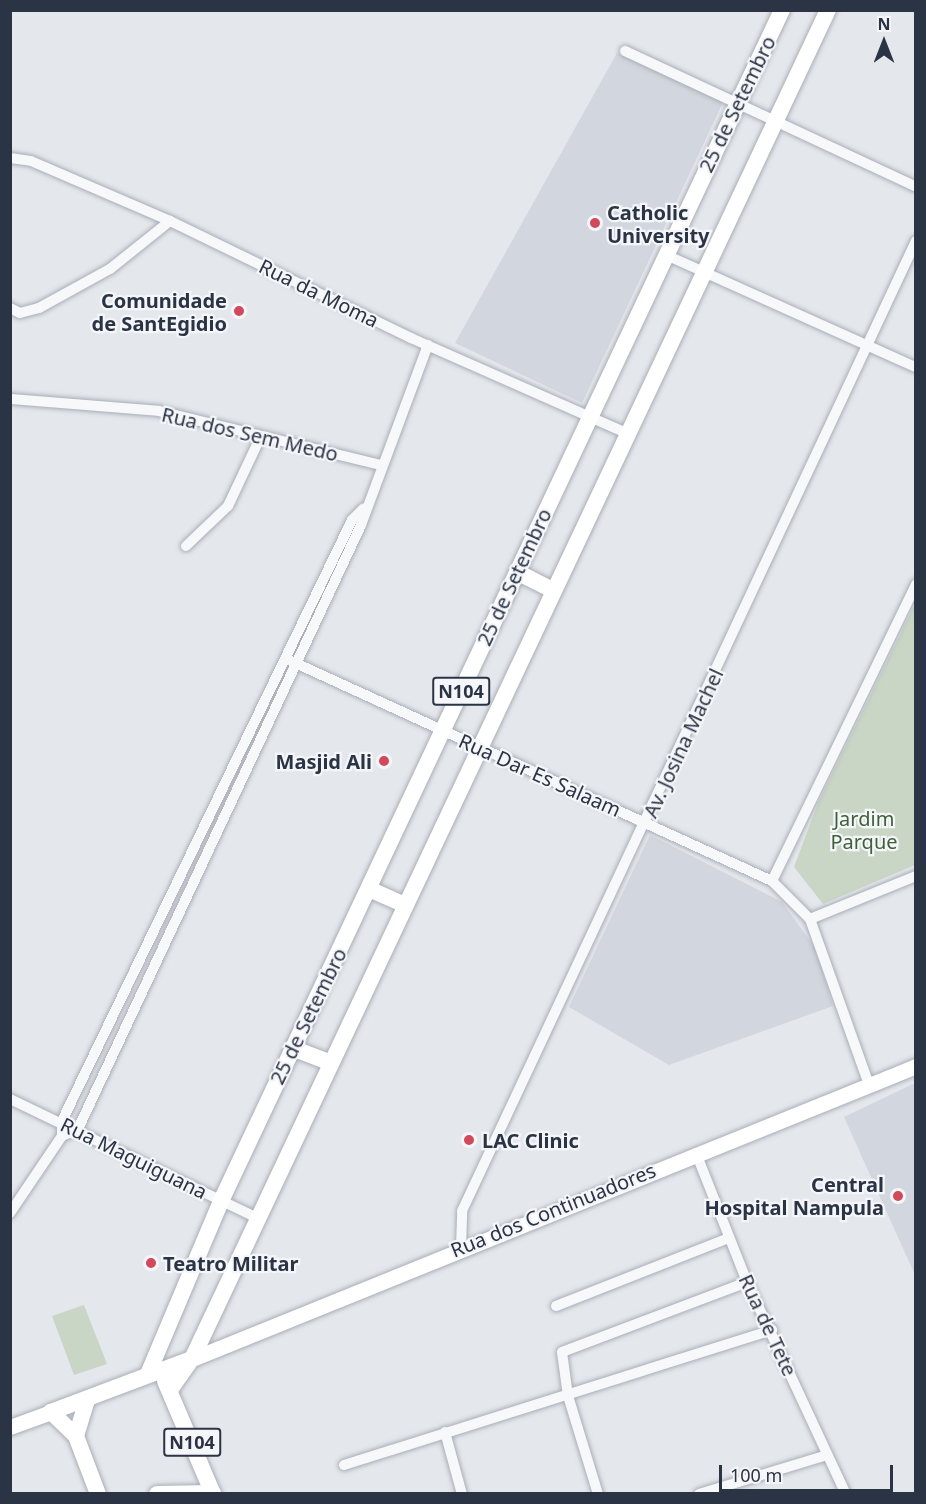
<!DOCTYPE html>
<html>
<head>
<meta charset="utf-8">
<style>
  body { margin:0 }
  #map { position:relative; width:926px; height:1504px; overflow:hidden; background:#e4e7ec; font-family:"Noto Sans",sans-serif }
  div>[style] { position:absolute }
  .built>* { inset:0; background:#d2d6de }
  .green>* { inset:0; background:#c9d6c5 }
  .roads { filter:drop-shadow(0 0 2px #a9aeb7) drop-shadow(0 0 2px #a9aeb7) }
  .street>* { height:10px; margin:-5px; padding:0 5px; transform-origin:5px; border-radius:5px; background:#f7f8fa }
  .secondary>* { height:15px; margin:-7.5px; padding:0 7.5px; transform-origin:7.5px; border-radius:7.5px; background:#fff }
  .primary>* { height:16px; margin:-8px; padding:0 8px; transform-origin:8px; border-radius:8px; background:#fff }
  .dots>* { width:16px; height:16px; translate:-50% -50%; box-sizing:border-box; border:3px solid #f4f6f9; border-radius:50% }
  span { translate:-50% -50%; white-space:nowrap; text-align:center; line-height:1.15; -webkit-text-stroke:4.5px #f4f6f9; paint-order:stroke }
  .shield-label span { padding:2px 4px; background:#f4f6f9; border:2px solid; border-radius:4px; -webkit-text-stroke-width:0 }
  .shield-label { font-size:18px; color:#2b3445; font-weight:700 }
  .street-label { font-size:20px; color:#2b3445 }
  .poi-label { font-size:20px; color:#2b3445; font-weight:700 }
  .left { translate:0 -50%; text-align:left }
  .right { translate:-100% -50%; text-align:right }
  .park-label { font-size:20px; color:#3f6138 }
  .frame { position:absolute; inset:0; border:12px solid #2b3445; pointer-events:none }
  .north { position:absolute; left:854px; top:12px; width:60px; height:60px; -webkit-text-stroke:4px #f4f6f9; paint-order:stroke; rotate:0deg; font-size:16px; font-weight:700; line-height:24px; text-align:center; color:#2b3445 }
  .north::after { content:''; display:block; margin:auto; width:21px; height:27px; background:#2b3445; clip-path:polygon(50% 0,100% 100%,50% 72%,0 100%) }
  .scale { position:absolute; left:719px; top:1465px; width:174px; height:27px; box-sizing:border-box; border:3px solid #2b3445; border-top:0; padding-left:8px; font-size:18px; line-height:21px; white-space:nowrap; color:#2b3445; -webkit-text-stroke:4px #f4f6f9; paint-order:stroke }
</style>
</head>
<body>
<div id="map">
  <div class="built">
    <i style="clip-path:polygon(617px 53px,723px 102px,582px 403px,455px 343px)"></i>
    <i style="clip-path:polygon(650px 835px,782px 902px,816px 949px,833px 1006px,669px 1065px,569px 1007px)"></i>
    <i style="clip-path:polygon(915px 1083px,915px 1275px,844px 1117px)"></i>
  </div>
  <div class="green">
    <i style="clip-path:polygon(915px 604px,915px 865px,823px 904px,794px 867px,818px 803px)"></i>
    <i style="clip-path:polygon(84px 1305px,107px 1364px,74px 1375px,52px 1316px)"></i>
  </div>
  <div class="roads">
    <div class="street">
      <i style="left:625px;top:51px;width:321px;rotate:25deg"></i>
      <i style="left:10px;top:158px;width:21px;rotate:8deg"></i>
      <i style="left:31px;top:161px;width:151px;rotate:23.3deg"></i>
      <i style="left:170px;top:221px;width:268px;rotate:25.9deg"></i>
      <i style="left:411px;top:338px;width:235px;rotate:23.8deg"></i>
      <i style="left:664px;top:254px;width:276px;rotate:24.2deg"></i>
      <i style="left:10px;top:308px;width:11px;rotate:27deg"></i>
      <i style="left:20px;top:313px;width:20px;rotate:-15deg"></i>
      <i style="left:39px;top:308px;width:81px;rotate:-28.8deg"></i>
      <i style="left:110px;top:269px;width:77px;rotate:-38.7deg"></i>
      <i style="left:10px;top:399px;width:149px;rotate:4.6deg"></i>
      <i style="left:159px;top:411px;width:228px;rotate:13.7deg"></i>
      <i style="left:186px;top:546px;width:58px;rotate:-43.6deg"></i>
      <i style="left:228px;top:506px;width:77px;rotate:-64.8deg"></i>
      <i style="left:291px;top:661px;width:529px;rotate:24.58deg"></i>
      <i style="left:772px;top:881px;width:54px;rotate:45deg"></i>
      <i style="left:810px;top:919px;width:176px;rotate:70.4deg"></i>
      <i style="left:772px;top:881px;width:330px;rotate:-64.1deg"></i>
      <i style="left:810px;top:919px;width:114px;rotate:-22.1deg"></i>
      <i style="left:10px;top:1099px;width:274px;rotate:25.7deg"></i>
      <i style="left:62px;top:1136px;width:17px;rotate:-24deg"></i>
      <i style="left:78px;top:1129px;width:667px;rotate:-64.89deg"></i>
      <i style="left:361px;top:525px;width:192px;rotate:-69.6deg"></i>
      <i style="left:696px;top:1153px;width:139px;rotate:68.4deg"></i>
      <i style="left:747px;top:1282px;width:234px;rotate:65deg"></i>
      <i style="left:10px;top:1213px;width:93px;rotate:-56deg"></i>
      <i style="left:62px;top:1136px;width:15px;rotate:-90deg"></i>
      <i style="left:62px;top:1121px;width:667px;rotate:-64.24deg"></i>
      <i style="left:352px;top:520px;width:16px;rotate:-45deg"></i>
      <i style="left:461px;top:1247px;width:36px;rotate:-88deg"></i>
      <i style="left:462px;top:1211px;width:1071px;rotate:-64.92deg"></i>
      <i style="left:556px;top:1306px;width:186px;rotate:-21.5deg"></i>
      <i style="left:445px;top:1432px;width:64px;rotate:74.7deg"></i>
      <i style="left:344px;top:1465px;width:449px;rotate:-17.5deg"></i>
      <i style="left:598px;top:1494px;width:102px;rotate:-107deg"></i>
      <i style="left:568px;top:1396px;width:44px;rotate:-97.8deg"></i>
      <i style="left:562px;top:1352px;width:198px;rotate:-20.7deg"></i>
      <i style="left:699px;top:1494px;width:134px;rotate:-16.9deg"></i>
    </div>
    <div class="secondary">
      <i style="left:192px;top:1359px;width:781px;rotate:-22.03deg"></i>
      <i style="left:10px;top:1427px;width:44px;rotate:-20.1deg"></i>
    </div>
    <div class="primary">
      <i style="left:517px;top:572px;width:39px;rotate:27deg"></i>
      <i style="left:369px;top:889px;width:37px;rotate:24deg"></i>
      <i style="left:292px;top:1048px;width:40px;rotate:21deg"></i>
      <i style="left:148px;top:1374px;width:188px;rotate:-67.1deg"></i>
      <i style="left:221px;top:1201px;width:1317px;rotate:-64.78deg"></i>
      <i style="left:165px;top:1381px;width:123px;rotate:67deg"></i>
      <i style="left:170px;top:1390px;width:38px;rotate:-55deg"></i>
      <i style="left:192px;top:1359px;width:1491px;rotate:-64.76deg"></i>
      <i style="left:76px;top:1436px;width:39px;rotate:-73deg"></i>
      <i style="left:98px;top:1494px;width:62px;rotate:-110.8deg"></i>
      <i style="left:76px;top:1436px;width:35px;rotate:-136deg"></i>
      <i style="left:51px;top:1412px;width:150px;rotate:-20.7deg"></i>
      <i style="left:157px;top:1494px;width:56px;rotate:-1deg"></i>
    </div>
  </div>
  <div class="dots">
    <i style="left:595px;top:223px;background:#d1495b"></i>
    <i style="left:239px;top:311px;background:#d1495b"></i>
    <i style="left:384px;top:761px;background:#d1495b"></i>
    <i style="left:469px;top:1140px;background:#d1495b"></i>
    <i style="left:898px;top:1196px;background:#d1495b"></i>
    <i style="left:151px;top:1263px;background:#d1495b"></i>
  </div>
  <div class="shield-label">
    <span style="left:461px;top:691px">N104</span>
    <span style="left:192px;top:1442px">N104</span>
  </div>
  <div class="street-label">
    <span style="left:737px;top:104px;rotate:-64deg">25 de Setembro</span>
    <span style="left:319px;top:293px;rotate:26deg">Rua da Moma</span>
    <span style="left:250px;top:434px;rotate:13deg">Rua dos Sem Medo</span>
    <span style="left:514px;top:577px;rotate:-65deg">25 de Setembro</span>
    <span style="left:683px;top:743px;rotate:-65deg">Av. Josina Machel</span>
    <span style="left:540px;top:775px;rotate:24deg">Rua Dar Es Salaam</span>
    <span style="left:308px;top:1016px;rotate:-64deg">25 de Setembro</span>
    <span style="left:134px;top:1158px;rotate:26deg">Rua Maguiguana</span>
    <span style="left:553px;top:1210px;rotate:-22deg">Rua dos Continuadores</span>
    <span style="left:768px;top:1325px;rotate:65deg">Rua de Tete</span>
  </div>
  <div class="poi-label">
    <span class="left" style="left:607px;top:224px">Catholic<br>University</span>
    <span class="right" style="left:227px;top:312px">Comunidade<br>de SantEgidio</span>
    <span class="right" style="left:372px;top:761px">Masjid Ali</span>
    <span class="left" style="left:482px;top:1140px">LAC Clinic</span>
    <span class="right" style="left:884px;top:1196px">Central<br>Hospital Nampula</span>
    <span class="left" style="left:163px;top:1263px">Teatro Militar</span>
  </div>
  <div class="park-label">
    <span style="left:864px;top:830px">Jardim<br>Parque</span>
  </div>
  <div class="frame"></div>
  <div class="north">N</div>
  <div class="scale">100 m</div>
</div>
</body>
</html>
